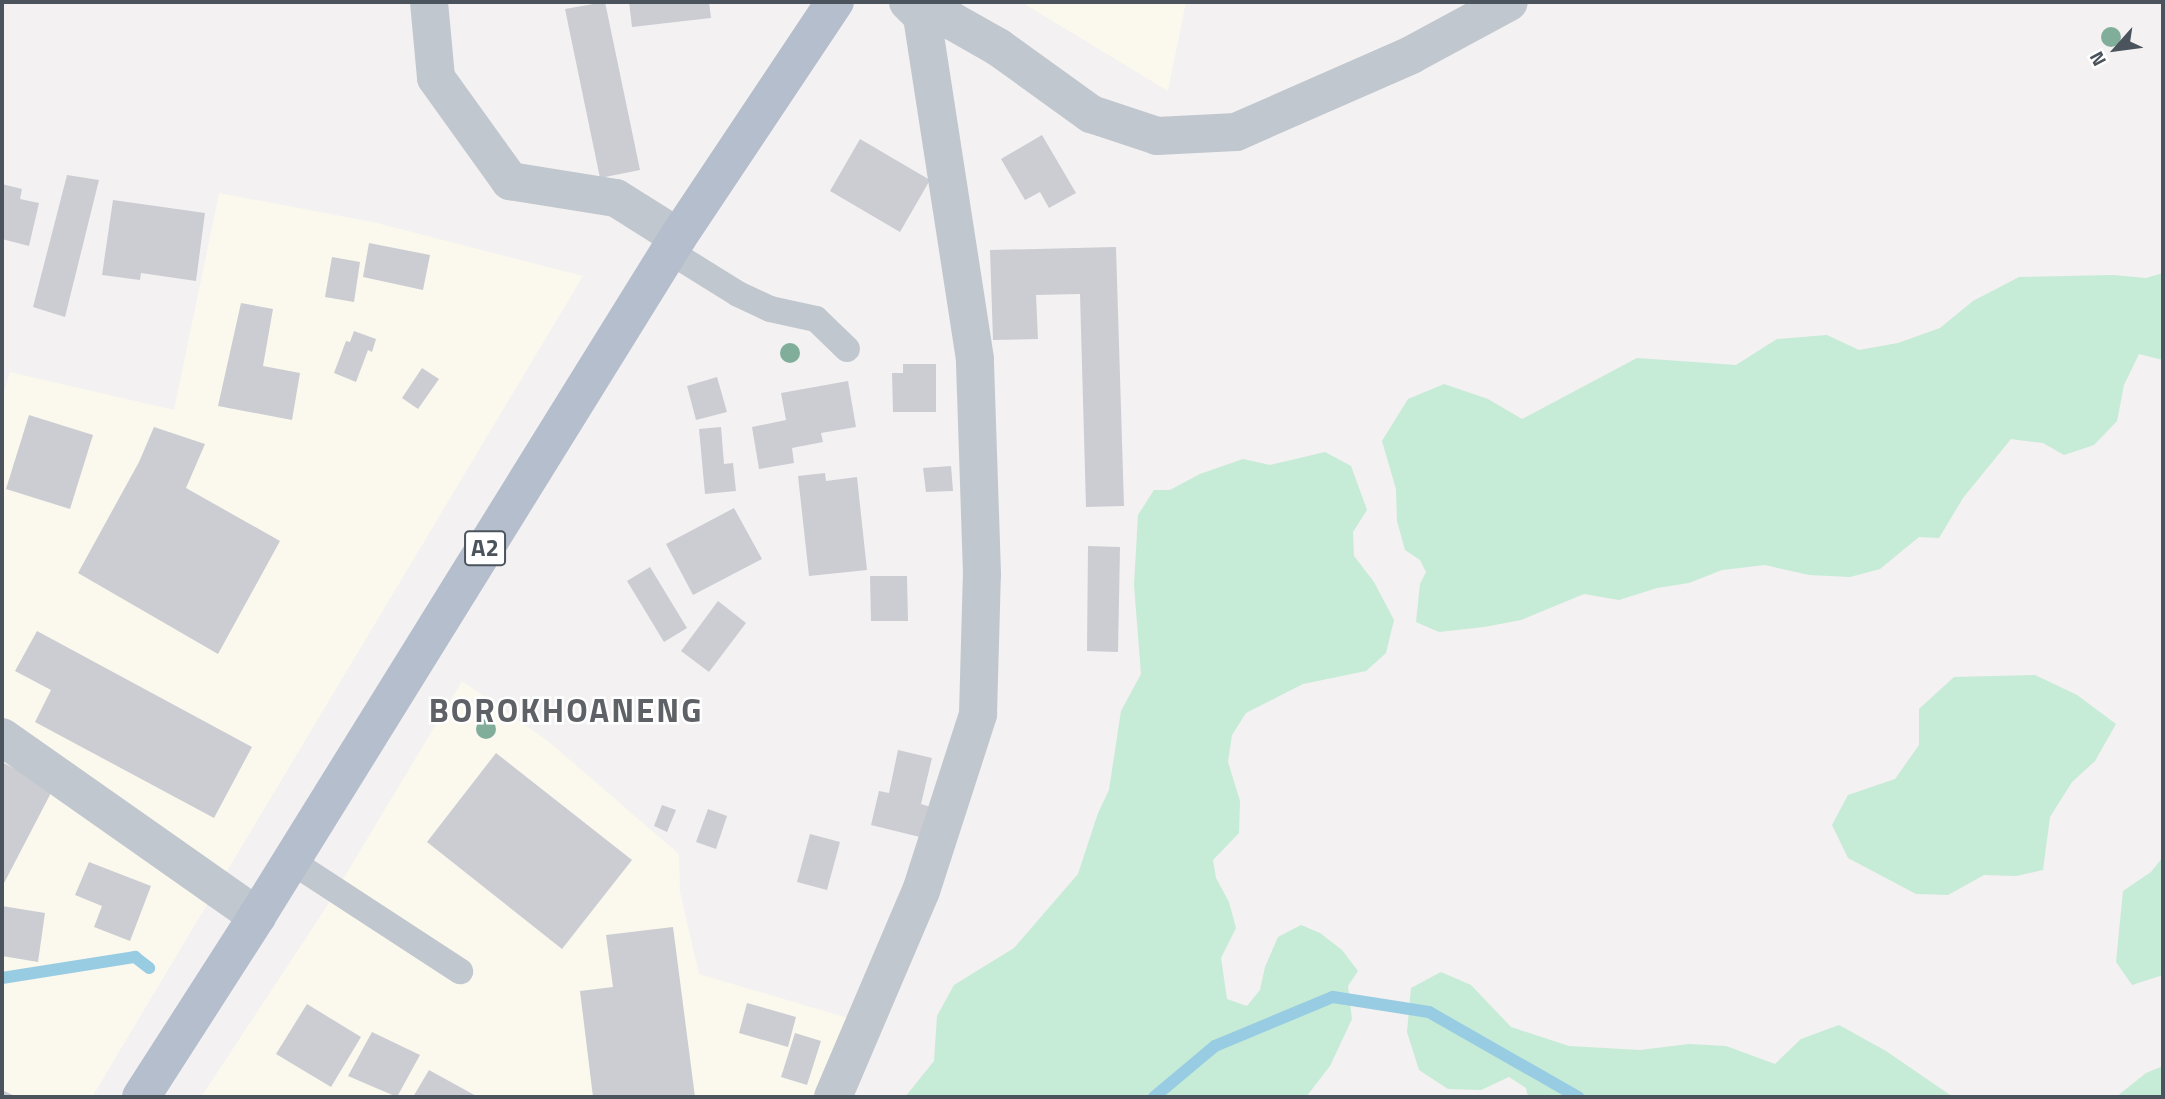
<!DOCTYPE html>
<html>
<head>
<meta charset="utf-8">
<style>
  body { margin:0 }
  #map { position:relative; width:2165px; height:1099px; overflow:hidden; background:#f3f1f1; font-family:"Titillium Web",sans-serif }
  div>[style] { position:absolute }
  .commercial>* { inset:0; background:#fbf8ee }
  .green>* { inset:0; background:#c6ebd7 }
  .stream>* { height:12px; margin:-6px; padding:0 6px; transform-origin:6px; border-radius:6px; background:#98cce2 }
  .building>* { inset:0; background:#cccdd3 }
  .service>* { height:26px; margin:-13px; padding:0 13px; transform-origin:13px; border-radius:13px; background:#c1c7ce }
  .minor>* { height:38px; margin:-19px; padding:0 19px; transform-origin:19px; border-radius:19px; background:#c1c7ce }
  .primary>* { height:38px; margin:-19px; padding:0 19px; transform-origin:19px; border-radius:19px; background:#b4becc }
  .trees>* { width:20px; height:20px; margin:-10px; border-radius:50%; background:#81ad9b }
  span { translate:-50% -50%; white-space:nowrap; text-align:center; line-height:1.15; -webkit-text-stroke:5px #fff; paint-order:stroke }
  .shield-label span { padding:2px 5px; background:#fff; border:2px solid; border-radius:5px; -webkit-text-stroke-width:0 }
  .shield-label { font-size:24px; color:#4b535c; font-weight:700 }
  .district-label { font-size:33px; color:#5e6165; font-weight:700; letter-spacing:2px }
  .frame { position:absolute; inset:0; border:4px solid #4b535c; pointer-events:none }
  .north { position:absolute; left:2081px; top:14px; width:70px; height:70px; -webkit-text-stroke:5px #fff; paint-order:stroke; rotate:242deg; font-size:19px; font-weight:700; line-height:28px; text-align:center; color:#4b535c }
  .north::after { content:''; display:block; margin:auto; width:24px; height:32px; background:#4b535c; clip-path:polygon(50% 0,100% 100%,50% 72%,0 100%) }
</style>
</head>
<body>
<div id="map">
  <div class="commercial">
    <i style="clip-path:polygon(1021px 2px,1186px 2px,1168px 91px)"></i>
    <i style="clip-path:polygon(219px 193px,373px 222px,583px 276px,92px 1097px,2px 1097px,2px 399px,10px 372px,174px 410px)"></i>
    <i style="clip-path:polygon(462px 681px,548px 741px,679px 854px,680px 892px,699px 974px,855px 1020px,817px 1097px,201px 1097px,325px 909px)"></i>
  </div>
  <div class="green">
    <i style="clip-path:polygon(2163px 273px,2163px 360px,2139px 354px,2124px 385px,2117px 421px,2094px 445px,2064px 455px,2043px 443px,2011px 439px,1963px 498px,1939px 538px,1919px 537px,1880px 569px,1850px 577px,1809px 575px,1765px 565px,1722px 570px,1689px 583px,1657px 588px,1619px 600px,1584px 594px,1521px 620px,1484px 627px,1439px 632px,1416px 622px,1420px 584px,1426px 572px,1420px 560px,1405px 550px,1397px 521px,1396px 489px,1382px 441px,1408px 399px,1444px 384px,1488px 399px,1522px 419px,1637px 358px,1736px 365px,1777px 339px,1827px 335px,1859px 350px,1898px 343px,1940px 328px,1973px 301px,2019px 277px,2113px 275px,2146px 278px)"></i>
    <i style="clip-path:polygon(1325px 452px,1351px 466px,1367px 510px,1353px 532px,1354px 556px,1374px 582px,1394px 620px,1386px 653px,1366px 671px,1303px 684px,1246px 713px,1232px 735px,1228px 762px,1240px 801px,1239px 833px,1213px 860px,1216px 878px,1229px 902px,1236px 928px,1221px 958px,1227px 999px,1247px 1006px,1260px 990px,1265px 967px,1278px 937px,1301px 925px,1320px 933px,1342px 950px,1358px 971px,1348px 986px,1352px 1019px,1330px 1066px,1306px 1097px,905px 1097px,934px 1061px,937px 1016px,954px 985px,1014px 948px,1078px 874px,1098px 813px,1109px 790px,1121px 711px,1141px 674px,1134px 585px,1138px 515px,1154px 490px,1170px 490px,1200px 474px,1243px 459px,1270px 465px)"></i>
    <i style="clip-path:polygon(2035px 675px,2077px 695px,2116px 724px,2095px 761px,2072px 782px,2050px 817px,2043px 870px,2016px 876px,1984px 875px,1948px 895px,1916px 894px,1848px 858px,1832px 825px,1848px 795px,1895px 779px,1919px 745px,1919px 709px,1954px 677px)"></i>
    <i style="clip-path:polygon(2163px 857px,2163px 975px,2132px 985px,2116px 962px,2123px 891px,2151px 872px)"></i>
    <i style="clip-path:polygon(1441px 972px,1471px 985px,1511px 1027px,1569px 1046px,1640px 1050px,1689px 1044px,1726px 1046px,1775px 1064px,1801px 1039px,1839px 1025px,1886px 1051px,1953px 1097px,1528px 1097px,1526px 1088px,1509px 1077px,1481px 1090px,1448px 1089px,1419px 1070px,1407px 1032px,1411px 988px)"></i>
    <i style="clip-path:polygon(2163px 1066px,2163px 1097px,2116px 1097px,2146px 1073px)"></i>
  </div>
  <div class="stream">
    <i style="left:2px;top:978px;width:135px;rotate:-9deg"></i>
    <i style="left:135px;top:957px;width:18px;rotate:38deg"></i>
    <i style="left:1154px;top:1097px;width:80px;rotate:-39.9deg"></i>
    <i style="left:1215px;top:1046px;width:128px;rotate:-22.6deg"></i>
    <i style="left:1333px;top:997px;width:97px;rotate:8.9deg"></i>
    <i style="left:1429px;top:1012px;width:172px;rotate:29.7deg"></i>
  </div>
  <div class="building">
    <i style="clip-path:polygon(605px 2px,640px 170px,600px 178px,565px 9px)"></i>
    <i style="clip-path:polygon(629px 2px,709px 2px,711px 18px,632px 27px)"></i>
    <i style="clip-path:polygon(1042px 135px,1076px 193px,1049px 208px,1040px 192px,1025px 200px,1001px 159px)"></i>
    <i style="clip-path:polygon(860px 139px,930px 180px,900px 232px,830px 191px)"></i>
    <i style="clip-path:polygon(67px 175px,99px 180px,65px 317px,33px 307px)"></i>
    <i style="clip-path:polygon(2px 184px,22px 189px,20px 199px,39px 203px,29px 246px,2px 239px)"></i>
    <i style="clip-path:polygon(113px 200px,205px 213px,196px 281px,141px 273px,140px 280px,102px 275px)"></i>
    <i style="clip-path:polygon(369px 243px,430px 255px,423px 290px,363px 277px)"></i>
    <i style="clip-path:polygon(1116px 247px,1124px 506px,1086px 507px,1080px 294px,1036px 295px,1038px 339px,993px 340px,990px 250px)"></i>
    <i style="clip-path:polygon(332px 257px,360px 262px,354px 302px,325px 297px)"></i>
    <i style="clip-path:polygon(241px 303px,273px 309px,263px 366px,300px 373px,292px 420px,218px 406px)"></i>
    <i style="clip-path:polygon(354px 331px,376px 339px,372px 352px,368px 350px,356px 382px,334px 373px,346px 341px,350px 342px)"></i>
    <i style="clip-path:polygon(903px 364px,936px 364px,936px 412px,893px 412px,892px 373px,903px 373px)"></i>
    <i style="clip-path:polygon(422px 368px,439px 379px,418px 409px,402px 398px)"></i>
    <i style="clip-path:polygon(717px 377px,727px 412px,696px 420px,687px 386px)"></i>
    <i style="clip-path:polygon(848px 381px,856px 427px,821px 433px,823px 442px,792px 448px,794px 463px,759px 469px,752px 427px,786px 420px,781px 393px)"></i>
    <i style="clip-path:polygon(29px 415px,93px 435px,70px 509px,6px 489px)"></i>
    <i style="clip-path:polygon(154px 427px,205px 444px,186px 488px,280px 541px,218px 654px,78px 573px,139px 462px)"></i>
    <i style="clip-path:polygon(721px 427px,724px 464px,733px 463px,736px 491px,705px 494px,699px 429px)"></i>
    <i style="clip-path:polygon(951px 466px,953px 491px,926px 492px,923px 468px)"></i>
    <i style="clip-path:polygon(825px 473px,826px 481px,857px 477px,867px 570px,809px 576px,798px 476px)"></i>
    <i style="clip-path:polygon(734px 508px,762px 559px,693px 595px,666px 544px)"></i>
    <i style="clip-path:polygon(1088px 546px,1120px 547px,1118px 652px,1087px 651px)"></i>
    <i style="clip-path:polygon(650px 567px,687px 628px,664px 642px,627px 581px)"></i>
    <i style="clip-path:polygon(870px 576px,907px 576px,908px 621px,871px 621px)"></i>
    <i style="clip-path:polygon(718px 601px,746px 623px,709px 672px,681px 651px)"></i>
    <i style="clip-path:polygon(37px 631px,252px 747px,214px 818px,35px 722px,51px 690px,15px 671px)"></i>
    <i style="clip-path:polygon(898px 750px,932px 758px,921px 804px,931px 807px,924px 838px,871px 825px,879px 791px,889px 793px)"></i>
    <i style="clip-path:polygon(496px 753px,632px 860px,562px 949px,427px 842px)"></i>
    <i style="clip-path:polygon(2px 762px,53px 789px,2px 887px)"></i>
    <i style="clip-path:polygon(662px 805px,676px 810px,667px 832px,654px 826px)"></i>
    <i style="clip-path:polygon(708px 809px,727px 816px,716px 849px,696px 842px)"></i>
    <i style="clip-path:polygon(810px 834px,840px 842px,827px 890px,797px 882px)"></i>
    <i style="clip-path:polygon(89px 862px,151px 886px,130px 941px,94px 927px,102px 906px,75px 895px)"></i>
    <i style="clip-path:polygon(2px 906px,45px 913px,38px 962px,2px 956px)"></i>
    <i style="clip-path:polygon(673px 927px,695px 1097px,593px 1097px,580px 991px,613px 987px,606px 935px)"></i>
    <i style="clip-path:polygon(747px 1003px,796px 1017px,788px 1047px,739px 1033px)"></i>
    <i style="clip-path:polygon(307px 1004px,361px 1037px,331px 1087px,276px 1054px)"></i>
    <i style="clip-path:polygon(372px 1032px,420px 1055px,397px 1097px,348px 1076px)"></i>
    <i style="clip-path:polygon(795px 1033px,821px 1041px,807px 1085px,781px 1077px)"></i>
    <i style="clip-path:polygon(429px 1070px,478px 1097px,413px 1097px)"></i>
    <i style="clip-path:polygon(2px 1090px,17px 1097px,2px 1097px)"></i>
  </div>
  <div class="service">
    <i style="left:669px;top:251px;width:81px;rotate:31.9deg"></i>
    <i style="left:738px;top:294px;width:35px;rotate:25deg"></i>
    <i style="left:770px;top:309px;width:47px;rotate:12.3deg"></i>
    <i style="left:816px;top:319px;width:43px;rotate:44.1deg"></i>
    <i style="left:291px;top:861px;width:202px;rotate:33.1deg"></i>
  </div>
  <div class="minor">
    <i style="left:429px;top:2px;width:76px;rotate:84.7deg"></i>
    <i style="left:436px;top:78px;width:127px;rotate:54.3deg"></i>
    <i style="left:510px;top:181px;width:107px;rotate:9.1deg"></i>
    <i style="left:616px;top:198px;width:73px;rotate:32.2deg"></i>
    <i style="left:908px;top:2px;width:20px;rotate:45deg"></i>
    <i style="left:922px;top:16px;width:30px;rotate:9deg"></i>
    <i style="left:952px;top:21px;width:53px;rotate:29.5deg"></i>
    <i style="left:998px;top:47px;width:115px;rotate:35.8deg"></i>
    <i style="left:1091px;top:114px;width:70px;rotate:18.4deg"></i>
    <i style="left:1157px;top:136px;width:79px;rotate:-2.9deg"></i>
    <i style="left:1236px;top:132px;width:191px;rotate:-23.7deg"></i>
    <i style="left:1411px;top:55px;width:111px;rotate:-28.4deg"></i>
    <i style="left:2px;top:737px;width:312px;rotate:35.1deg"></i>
    <i style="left:833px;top:1097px;width:224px;rotate:-66.9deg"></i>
    <i style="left:921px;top:891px;width:186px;rotate:-72.1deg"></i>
    <i style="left:978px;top:714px;width:140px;rotate:-88.4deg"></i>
    <i style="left:982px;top:574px;width:215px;rotate:-91.9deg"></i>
    <i style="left:975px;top:359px;width:347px;rotate:-98.8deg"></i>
  </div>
  <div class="primary">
    <i style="left:141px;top:1097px;width:215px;rotate:-57.3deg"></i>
    <i style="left:257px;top:916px;width:799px;rotate:-58.2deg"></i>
    <i style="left:678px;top:237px;width:283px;rotate:-56.3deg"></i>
  </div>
  <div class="trees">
    <i style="left:2111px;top:37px"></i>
    <i style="left:790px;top:353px"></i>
    <i style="left:486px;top:729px"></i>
  </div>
  <div class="shield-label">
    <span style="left:485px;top:548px">A2</span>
  </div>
  <div class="district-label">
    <span style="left:566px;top:711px">BOROKHOANENG</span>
  </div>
  <div class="frame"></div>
  <div class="north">N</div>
</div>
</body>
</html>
